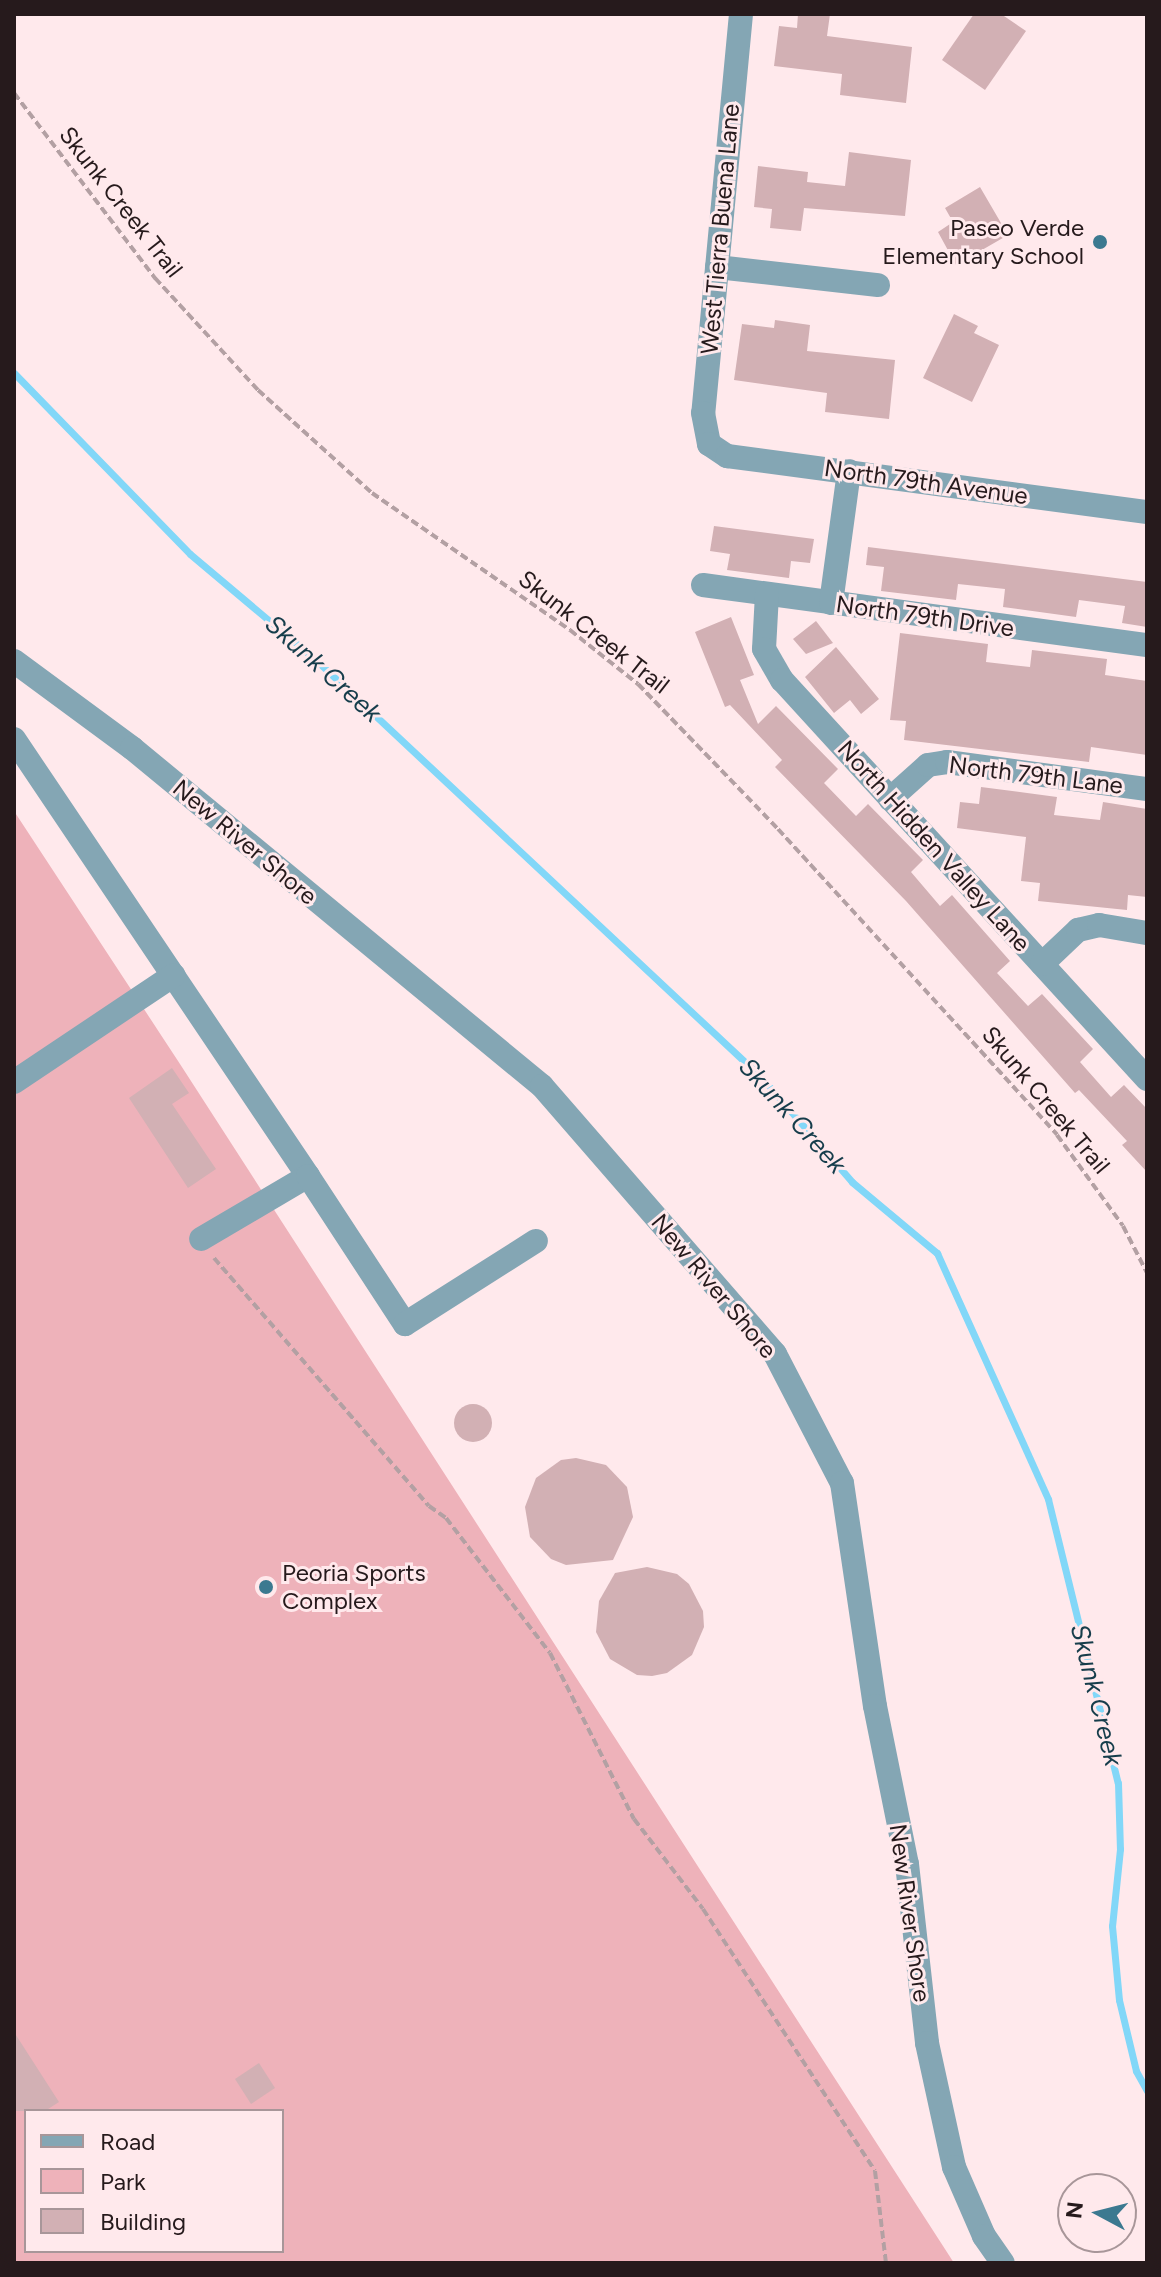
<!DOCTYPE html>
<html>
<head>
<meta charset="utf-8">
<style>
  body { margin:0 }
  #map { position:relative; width:1161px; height:2277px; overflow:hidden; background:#ffe9ec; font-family:Figtree,sans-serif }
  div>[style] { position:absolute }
  .green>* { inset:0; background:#eeb2ba }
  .stream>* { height:7px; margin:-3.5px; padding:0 3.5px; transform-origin:3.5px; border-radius:3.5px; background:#82d7f8 }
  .building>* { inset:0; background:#d2b0b4 }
  .round { border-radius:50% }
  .path>* { height:4px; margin-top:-2px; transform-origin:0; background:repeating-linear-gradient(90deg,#b3a0a3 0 8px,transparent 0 12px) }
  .minor>* { height:24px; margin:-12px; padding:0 12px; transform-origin:12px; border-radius:12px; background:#84a6b4 }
  .dots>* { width:22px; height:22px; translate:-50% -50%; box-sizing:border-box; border:4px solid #ffe9ec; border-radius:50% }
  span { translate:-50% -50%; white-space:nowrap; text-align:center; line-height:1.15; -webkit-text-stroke:6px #ffe9ec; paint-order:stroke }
  .street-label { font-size:24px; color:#261a1c }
  .poi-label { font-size:24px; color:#261a1c }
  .right { translate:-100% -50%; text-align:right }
  .left { translate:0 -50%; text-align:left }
  .water-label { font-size:26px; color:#163d4b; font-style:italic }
  .frame { position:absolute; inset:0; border:16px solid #261a1c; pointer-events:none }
  .legend { position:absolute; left:24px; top:2109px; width:260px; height:144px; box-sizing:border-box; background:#ffe9ec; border:2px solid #a89699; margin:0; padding:10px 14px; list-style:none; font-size:24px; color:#261a1c }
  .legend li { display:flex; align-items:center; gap:16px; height:40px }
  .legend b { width:40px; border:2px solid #a89699 }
  .north { position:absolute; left:1057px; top:2173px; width:80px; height:80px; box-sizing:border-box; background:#ffe9ec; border:2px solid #a89699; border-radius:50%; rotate:277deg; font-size:22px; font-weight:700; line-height:32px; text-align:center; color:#261a1c }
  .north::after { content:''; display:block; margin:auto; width:28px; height:36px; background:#3c7990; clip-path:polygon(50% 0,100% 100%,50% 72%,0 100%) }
</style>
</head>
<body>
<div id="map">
  <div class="green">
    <i style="clip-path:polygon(evenodd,14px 811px,180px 1064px,954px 2263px,14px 2263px,14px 811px,26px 2111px,282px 2111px,282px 2251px,26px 2251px,26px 2111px)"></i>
  </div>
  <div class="stream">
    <i style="left:14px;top:373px;width:252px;rotate:45.8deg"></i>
    <i style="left:190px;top:554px;width:166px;rotate:40.1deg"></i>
    <i style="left:317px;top:661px;width:610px;rotate:43.14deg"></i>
    <i style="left:762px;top:1078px;width:138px;rotate:49.1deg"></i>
    <i style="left:852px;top:1182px;width:111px;rotate:39.9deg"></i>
    <i style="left:937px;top:1253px;width:270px;rotate:65.7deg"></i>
    <i style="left:1048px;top:1499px;width:292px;rotate:76.2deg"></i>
    <i style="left:1118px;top:1783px;width:66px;rotate:88.3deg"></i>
    <i style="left:1120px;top:1849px;width:77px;rotate:95.9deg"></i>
    <i style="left:1112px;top:1926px;width:74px;rotate:84.6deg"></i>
    <i style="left:1119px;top:2000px;width:73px;rotate:76.5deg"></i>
    <i style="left:1136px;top:2071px;width:23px;rotate:61deg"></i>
  </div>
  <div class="building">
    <i style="clip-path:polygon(798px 14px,830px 14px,827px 36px,912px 47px,906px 103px,840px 95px,842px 74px,774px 66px,779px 26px,797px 28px)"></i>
    <i style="clip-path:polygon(974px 14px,1001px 14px,1026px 31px,985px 90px,942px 60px)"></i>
    <i style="clip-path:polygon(849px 152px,911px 160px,905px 216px,804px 208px,801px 231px,770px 228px,772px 209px,754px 207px,758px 166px,808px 172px,807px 182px,845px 186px)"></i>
    <i style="clip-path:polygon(980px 187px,1008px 235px,956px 265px,938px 232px,953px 222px,945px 208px)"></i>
    <i style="clip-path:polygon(954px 314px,978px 326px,974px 333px,999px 345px,972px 402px,923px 378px)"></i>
    <i style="clip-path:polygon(775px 320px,810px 325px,807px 351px,895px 360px,889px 419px,825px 412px,827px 393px,734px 380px,742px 324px,774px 328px)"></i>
    <i style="clip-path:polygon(714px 526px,814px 539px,810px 563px,791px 561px,789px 578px,727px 570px,730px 554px,710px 551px)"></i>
    <i style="clip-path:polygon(868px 547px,1147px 582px,1147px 627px,1122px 623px,1125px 606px,1079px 600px,1076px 617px,1003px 607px,1005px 589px,958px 584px,956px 600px,881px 591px,884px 567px,866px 565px)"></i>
    <i style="clip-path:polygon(731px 617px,754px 675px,740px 680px,758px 724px,776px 706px,838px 769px,824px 783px,856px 816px,868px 804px,923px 860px,911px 872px,940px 906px,952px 895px,1010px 961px,997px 973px,1028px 1006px,1042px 994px,1093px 1049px,1080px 1062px,1111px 1097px,1124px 1085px,1147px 1109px,1147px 1172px,1122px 1145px,1127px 1141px,1079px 1090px,1075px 1093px,906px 901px,775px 767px,782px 760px,730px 705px,725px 707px,695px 632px)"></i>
    <i style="clip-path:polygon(816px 621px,833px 643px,806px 654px,793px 639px)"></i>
    <i style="clip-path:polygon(900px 633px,988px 644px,986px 662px,1030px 667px,1032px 650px,1107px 659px,1105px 675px,1147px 681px,1147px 755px,1091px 747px,1089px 762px,904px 740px,906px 721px,890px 720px)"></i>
    <i style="clip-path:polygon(836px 647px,879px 699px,861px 714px,850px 700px,834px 713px,805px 677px)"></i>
    <i style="clip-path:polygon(981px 787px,1057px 797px,1054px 815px,1100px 820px,1103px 802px,1147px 809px,1147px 897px,1128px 895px,1127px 910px,1038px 901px,1040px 883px,1021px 881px,1026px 837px,957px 828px,960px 802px,979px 804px)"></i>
    <i style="clip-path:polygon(172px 1068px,189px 1093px,172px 1104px,216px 1169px,188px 1188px,129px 1098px)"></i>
    <i class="round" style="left:454px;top:1404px;width:38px;height:38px"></i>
    <i style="clip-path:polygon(576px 1458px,606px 1465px,627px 1487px,633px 1517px,613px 1560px,566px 1565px,551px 1559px,530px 1537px,525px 1507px,536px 1478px,561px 1460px)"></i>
    <i style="clip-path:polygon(647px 1567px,677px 1574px,689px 1584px,703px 1611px,704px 1627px,692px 1655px,667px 1673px,652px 1676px,637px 1675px,610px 1659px,596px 1632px,599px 1601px,615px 1573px)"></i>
    <i style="clip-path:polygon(14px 2032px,59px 2102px,45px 2111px,14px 2111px)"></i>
    <i style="clip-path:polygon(259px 2063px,275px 2088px,251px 2104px,235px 2079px)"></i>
  </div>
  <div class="path">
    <i style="left:14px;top:93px;width:233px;rotate:52.7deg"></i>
    <i style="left:155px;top:278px;width:152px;rotate:47.4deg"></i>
    <i style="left:258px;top:390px;width:154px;rotate:42.1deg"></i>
    <i style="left:372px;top:493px;width:241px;rotate:34.7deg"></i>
    <i style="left:570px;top:630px;width:87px;rotate:38.5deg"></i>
    <i style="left:638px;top:684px;width:202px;rotate:46deg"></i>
    <i style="left:778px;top:829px;width:414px;rotate:47.6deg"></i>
    <i style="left:1057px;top:1135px;width:112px;rotate:54deg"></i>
    <i style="left:1123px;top:1226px;width:53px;rotate:62.9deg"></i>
    <i style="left:214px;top:1258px;width:328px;rotate:49.1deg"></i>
    <i style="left:429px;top:1506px;width:21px;rotate:35deg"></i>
    <i style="left:446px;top:1518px;width:170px;rotate:52.4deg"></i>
    <i style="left:550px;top:1653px;width:186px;rotate:63.2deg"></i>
    <i style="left:634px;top:1819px;width:113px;rotate:52.5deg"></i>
    <i style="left:703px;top:1909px;width:313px;rotate:56.7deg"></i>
    <i style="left:875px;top:2171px;width:93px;rotate:83.2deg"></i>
  </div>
  <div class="minor">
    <i style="left:741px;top:14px;width:401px;rotate:95.4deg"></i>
    <i style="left:703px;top:413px;width:32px;rotate:79deg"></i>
    <i style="left:709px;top:444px;width:22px;rotate:34deg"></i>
    <i style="left:727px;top:456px;width:424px;rotate:7.6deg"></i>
    <i style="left:717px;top:267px;width:162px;rotate:6.4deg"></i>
    <i style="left:703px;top:585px;width:448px;rotate:7.7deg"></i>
    <i style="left:767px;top:594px;width:55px;rotate:93.1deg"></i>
    <i style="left:764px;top:649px;width:36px;rotate:60deg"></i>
    <i style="left:782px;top:680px;width:541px;rotate:47.55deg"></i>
    <i style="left:831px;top:603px;width:133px;rotate:-82.2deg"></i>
    <i style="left:14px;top:661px;width:147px;rotate:36.4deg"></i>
    <i style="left:132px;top:748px;width:531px;rotate:39.5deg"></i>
    <i style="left:542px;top:1086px;width:355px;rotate:49deg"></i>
    <i style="left:775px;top:1354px;width:145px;rotate:62.6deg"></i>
    <i style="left:842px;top:1483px;width:225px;rotate:81.6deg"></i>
    <i style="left:875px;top:1706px;width:161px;rotate:78.6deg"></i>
    <i style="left:907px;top:1864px;width:180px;rotate:83.6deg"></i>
    <i style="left:927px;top:2043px;width:127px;rotate:77.7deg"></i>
    <i style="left:954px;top:2167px;width:75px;rotate:66.5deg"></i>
    <i style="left:984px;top:2236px;width:33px;rotate:55deg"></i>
    <i style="left:14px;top:739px;width:527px;rotate:56.07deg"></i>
    <i style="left:308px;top:1176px;width:124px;rotate:149.5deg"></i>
    <i style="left:890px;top:799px;width:51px;rotate:-41.8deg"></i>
    <i style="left:928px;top:765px;width:19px;rotate:-9deg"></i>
    <i style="left:947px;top:762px;width:202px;rotate:7.7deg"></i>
    <i style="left:1042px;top:964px;width:50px;rotate:-43.4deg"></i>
    <i style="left:1078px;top:930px;width:22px;rotate:-13deg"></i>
    <i style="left:1099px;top:925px;width:49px;rotate:9.5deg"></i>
    <i style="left:14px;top:1082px;width:192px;rotate:-33.8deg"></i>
    <i style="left:308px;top:1176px;width:177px;rotate:56.8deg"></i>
    <i style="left:405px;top:1324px;width:155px;rotate:-32.4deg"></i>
  </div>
  <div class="dots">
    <i style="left:1100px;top:242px;background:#3c7990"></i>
    <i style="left:266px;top:1587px;background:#3c7990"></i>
  </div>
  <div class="street-label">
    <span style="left:121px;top:202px;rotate:52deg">Skunk Creek Trail</span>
    <span style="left:720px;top:229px;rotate:-85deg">West Tierra Buena Lane</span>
    <span style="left:926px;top:482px;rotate:8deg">North 79th Avenue</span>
    <span style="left:925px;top:616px;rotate:8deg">North 79th Drive</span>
    <span style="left:594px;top:632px;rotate:38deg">Skunk Creek Trail</span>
    <span style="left:1036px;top:775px;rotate:7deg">North 79th Lane</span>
    <span style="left:245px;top:842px;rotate:40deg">New River Shore</span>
    <span style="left:934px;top:846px;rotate:48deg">North Hidden Valley Lane</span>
    <span style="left:1046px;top:1100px;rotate:50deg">Skunk Creek Trail</span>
    <span style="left:714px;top:1286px;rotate:50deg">New River Shore</span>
    <span style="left:910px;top:1913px;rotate:82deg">New River Shore</span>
  </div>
  <div class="poi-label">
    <span class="right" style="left:1084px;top:242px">Paseo Verde<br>Elementary School</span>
    <span class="left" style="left:282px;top:1587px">Peoria Sports<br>Complex</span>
  </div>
  <div class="water-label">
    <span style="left:323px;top:669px;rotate:42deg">Skunk Creek</span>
    <span style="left:792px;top:1116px;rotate:48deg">Skunk Creek</span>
    <span style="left:1096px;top:1695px;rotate:76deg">Skunk Creek</span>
  </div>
  <div class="frame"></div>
  <ul class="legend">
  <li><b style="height:10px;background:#84a6b4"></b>Road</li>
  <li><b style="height:22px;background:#eeb2ba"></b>Park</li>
  <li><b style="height:22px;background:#d2b0b4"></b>Building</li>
  </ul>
  <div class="north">N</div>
</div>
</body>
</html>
